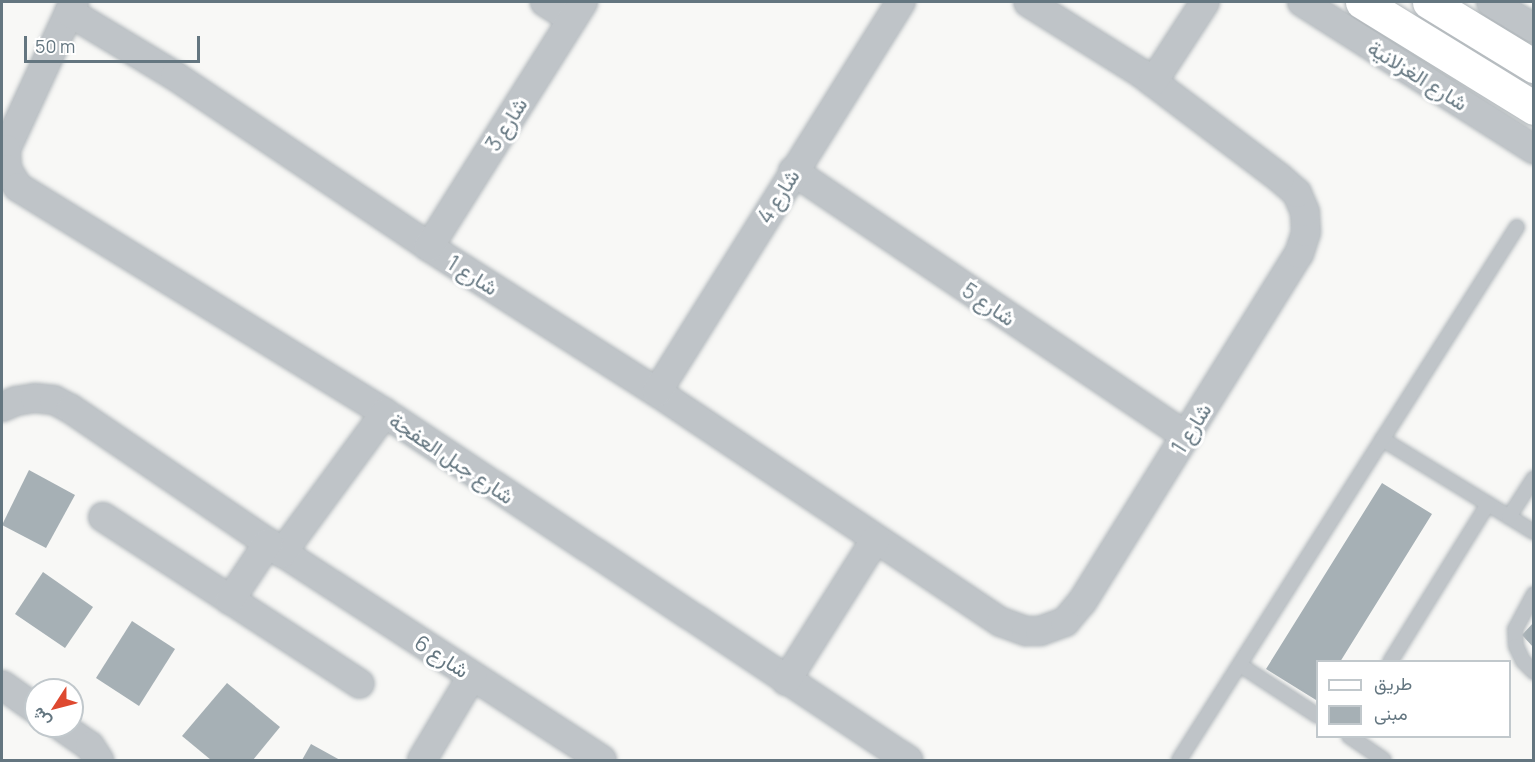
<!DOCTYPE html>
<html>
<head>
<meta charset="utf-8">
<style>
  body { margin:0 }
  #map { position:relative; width:1535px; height:762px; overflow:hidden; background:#f8f8f6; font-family:Manrope,Vazirmatn,sans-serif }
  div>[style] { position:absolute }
  .building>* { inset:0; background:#a6b0b5 }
  .roads { filter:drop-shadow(0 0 2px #b2b8bc) drop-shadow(0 0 2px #b2b8bc) }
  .service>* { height:14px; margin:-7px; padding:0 7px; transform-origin:7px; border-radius:7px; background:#bfc4c8 }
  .minor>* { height:28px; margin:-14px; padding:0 14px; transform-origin:14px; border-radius:14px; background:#bfc4c8 }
  .secondary>* { height:33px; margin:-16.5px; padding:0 16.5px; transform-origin:16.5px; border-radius:16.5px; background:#fff }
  span { translate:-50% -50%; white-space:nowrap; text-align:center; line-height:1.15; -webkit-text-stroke:6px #fff; paint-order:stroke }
  .street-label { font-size:21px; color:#647680 }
  .frame { position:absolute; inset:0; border:3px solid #647680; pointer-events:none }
  .legend { position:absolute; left:1316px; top:660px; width:195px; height:78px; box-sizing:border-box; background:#fff; border:2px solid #c1c8cc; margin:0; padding:8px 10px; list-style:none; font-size:18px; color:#647680 }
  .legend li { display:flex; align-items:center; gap:12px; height:30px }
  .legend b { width:30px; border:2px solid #c1c8cc }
  .north { position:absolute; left:24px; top:678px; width:60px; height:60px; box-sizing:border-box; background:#fff; border:2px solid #c1c8cc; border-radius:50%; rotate:234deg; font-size:16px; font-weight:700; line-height:24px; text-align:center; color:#647680 }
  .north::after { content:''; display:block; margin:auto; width:21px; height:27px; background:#de4930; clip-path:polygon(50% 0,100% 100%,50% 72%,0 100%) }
  .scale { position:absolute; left:24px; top:36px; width:176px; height:27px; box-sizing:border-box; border:3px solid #647680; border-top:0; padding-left:8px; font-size:18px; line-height:21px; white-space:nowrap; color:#647680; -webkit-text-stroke:4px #fff; paint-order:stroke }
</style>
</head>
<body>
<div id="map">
  <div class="building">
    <i style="clip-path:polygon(29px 470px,75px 495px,46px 548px,2px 525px)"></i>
    <i style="clip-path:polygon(1382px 483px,1432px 514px,1340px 662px,1318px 662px,1316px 700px,1266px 669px)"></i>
    <i style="clip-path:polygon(43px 572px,93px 607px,65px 648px,15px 614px)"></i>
    <i style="clip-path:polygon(132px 621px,175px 649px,139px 706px,96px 678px)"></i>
    <i style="clip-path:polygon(1534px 622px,1534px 648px,1522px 635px)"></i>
    <i style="clip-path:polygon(227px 683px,280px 727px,253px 760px,211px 760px,182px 736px)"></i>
    <i style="clip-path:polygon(311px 744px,340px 760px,302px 760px)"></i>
  </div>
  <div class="roads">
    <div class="service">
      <i style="left:1382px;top:439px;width:178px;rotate:31.5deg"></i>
      <i style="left:1509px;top:517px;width:46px;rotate:-57.3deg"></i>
      <i style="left:1534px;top:594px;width:40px;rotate:118deg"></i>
      <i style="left:1515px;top:629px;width:17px;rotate:87deg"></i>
      <i style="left:1516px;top:646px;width:17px;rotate:65deg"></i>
      <i style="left:1523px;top:661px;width:16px;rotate:45deg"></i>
      <i style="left:1390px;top:662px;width:186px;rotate:-58.2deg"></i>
      <i style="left:1240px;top:665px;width:93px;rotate:33.2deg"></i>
      <i style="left:1349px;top:736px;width:42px;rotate:34.4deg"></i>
      <i style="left:1179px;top:760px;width:631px;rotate:-57.62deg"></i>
    </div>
    <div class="minor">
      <i style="left:74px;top:2px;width:162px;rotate:114.8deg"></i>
      <i style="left:6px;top:149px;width:20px;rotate:87deg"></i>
      <i style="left:7px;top:169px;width:21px;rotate:59deg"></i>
      <i style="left:18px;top:187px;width:431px;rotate:31.6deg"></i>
      <i style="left:385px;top:413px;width:628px;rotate:33.56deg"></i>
      <i style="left:545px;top:2px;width:32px;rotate:32deg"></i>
      <i style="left:1302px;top:2px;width:275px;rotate:32.4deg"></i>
      <i style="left:1491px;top:2px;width:50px;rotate:31.2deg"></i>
      <i style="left:69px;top:12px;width:124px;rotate:31.1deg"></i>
      <i style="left:175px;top:76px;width:306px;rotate:33.9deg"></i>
      <i style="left:429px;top:247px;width:270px;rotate:32.5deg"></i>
      <i style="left:657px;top:392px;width:414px;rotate:33.8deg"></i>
      <i style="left:1001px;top:622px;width:27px;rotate:20deg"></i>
      <i style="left:1026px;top:631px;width:14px"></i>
      <i style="left:1040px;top:631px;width:27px;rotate:-20deg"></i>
      <i style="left:1065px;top:622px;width:26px;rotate:-50deg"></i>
      <i style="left:1082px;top:602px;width:410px;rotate:-58.1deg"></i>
      <i style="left:1299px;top:254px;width:23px;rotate:-72deg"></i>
      <i style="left:1306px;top:232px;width:20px;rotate:-93deg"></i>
      <i style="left:1305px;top:212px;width:21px;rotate:-113deg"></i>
      <i style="left:1297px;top:193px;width:23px;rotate:-139deg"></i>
      <i style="left:1280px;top:178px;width:174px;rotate:-142.9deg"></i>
      <i style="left:1141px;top:73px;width:133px;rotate:-147.9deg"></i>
      <i style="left:1153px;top:82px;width:95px;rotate:-57deg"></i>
      <i style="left:793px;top:171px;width:474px;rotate:34deg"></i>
      <i style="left:429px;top:247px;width:289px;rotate:-57.8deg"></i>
      <i style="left:657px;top:392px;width:460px;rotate:-58deg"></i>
      <i style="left:2px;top:407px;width:15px;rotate:-23deg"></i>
      <i style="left:16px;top:401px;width:19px;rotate:-9deg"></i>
      <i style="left:35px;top:398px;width:19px;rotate:6deg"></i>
      <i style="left:54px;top:400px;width:19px;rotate:28deg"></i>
      <i style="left:71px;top:409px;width:238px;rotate:34.2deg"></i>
      <i style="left:268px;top:543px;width:398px;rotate:33deg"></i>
      <i style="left:103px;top:517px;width:306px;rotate:33deg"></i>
      <i style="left:282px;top:553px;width:174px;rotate:-53.7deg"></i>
      <i style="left:230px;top:600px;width:69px;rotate:-56.3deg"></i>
      <i style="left:786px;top:681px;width:167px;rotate:-57.7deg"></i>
      <i style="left:2px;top:685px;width:42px;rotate:35.2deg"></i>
      <i style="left:61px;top:726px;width:35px;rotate:35deg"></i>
      <i style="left:90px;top:746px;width:17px;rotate:57deg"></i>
      <i style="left:422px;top:760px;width:98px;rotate:-59.2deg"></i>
    </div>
    <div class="secondary">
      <i style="left:1362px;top:2px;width:202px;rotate:31.6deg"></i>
      <i style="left:1429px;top:2px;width:123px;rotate:31.4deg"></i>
    </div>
  </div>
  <div class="street-label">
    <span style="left:1418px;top:75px;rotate:32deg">شارع الغزلانية</span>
    <span style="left:506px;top:124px;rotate:-58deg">شارع 3</span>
    <span style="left:778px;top:196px;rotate:-58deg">شارع 4</span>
    <span style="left:473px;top:275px;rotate:32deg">شارع 1</span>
    <span style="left:989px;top:304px;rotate:34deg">شارع 5</span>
    <span style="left:1191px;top:428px;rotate:-58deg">شارع 1</span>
    <span style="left:452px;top:458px;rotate:34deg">شارع جبل العفجة</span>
    <span style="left:442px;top:656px;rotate:33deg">شارع 6</span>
  </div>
  <div class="frame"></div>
  <ul class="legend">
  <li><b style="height:8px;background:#fff"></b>طريق</li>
  <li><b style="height:16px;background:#a6b0b5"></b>مبنى</li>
  </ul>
  <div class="north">ش</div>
  <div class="scale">50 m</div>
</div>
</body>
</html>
